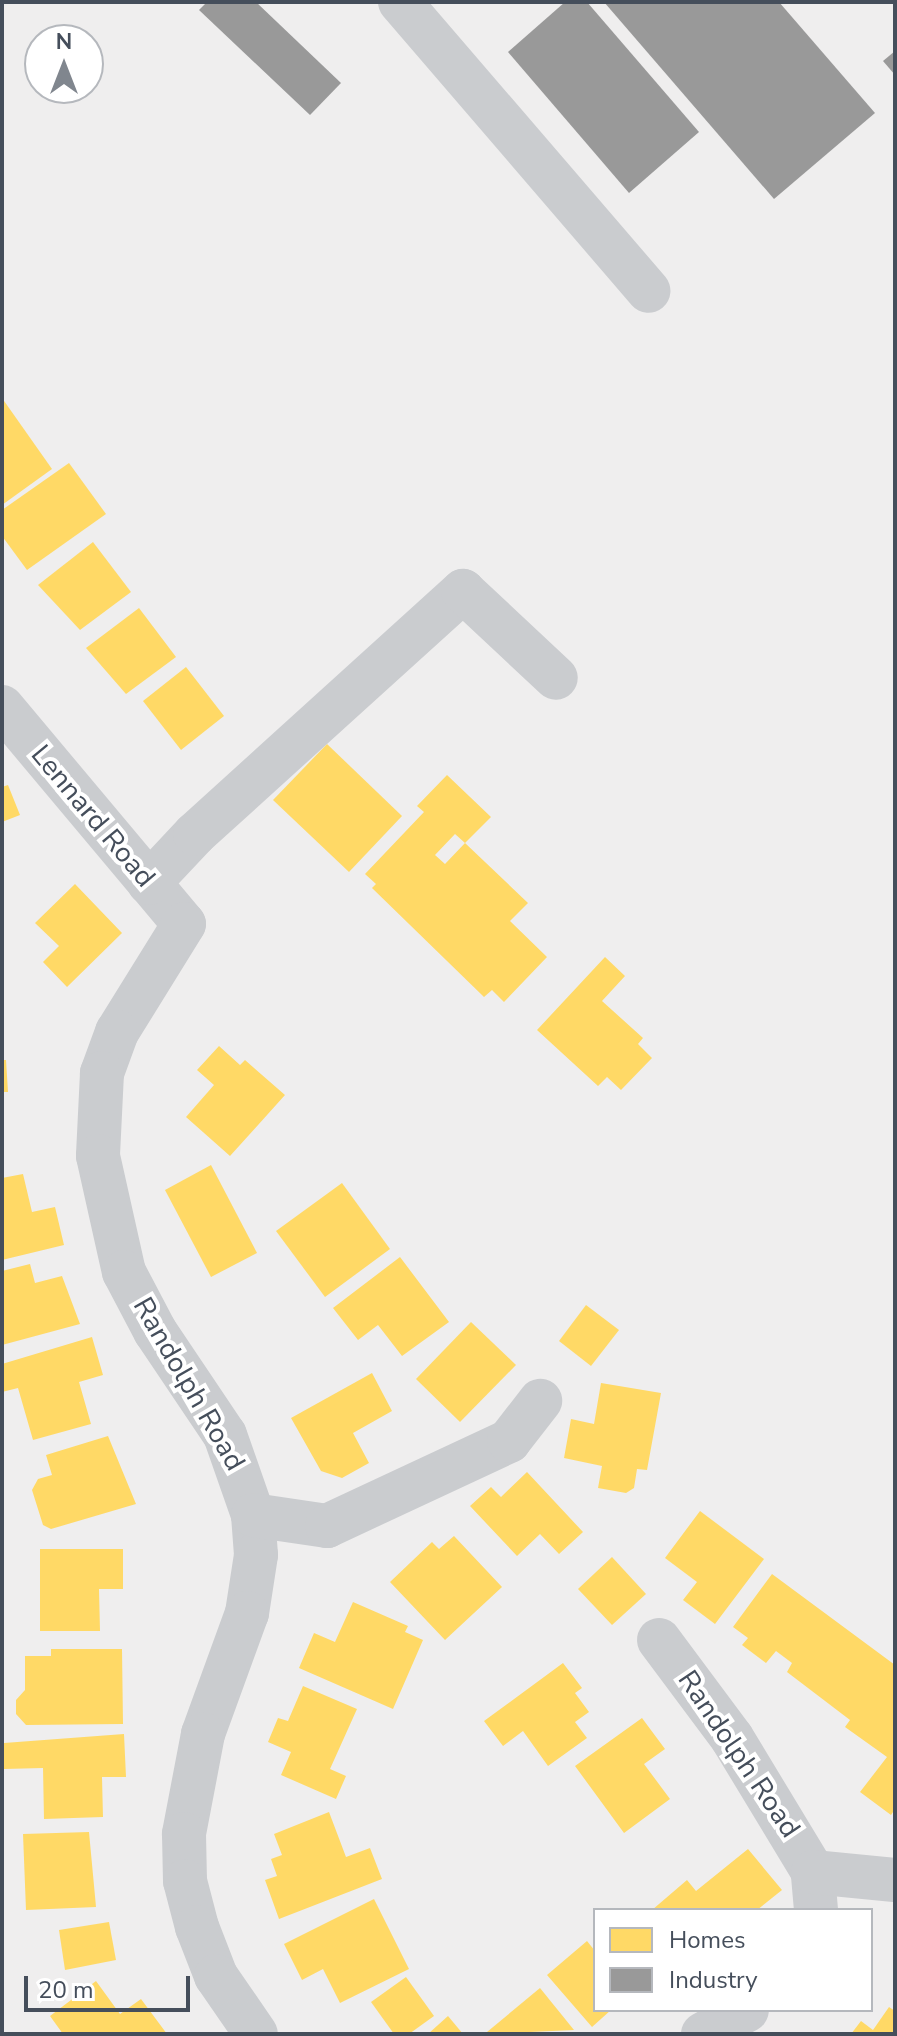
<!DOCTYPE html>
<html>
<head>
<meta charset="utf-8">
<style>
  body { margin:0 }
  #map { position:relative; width:897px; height:2036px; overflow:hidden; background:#efeeee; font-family:"Nunito Sans",sans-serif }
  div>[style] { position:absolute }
  .homes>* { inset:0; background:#ffd966 }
  .industry>* { inset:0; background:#999 }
  .minor>* { height:44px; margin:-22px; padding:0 22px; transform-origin:22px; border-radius:22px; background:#cacccf }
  span { translate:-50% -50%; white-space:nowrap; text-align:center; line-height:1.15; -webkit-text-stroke:8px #fff; paint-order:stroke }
  .street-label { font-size:28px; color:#454e5b }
  .frame { position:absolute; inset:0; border:4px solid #454e5b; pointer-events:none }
  .legend { position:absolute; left:593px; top:1908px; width:280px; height:104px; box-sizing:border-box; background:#fff; border:2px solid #b5b8bd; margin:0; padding:10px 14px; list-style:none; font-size:24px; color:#454e5b }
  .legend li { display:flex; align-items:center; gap:16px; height:40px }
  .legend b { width:40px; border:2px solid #b5b8bd }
  .north { position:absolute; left:24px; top:24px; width:80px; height:80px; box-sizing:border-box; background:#fff; border:2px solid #b5b8bd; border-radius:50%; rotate:0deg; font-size:22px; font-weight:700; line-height:32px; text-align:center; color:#454e5b }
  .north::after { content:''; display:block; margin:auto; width:28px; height:36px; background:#80868e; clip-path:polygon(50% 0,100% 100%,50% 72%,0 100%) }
  .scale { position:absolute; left:24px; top:1976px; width:166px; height:36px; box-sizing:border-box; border:4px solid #454e5b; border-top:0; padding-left:10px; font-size:24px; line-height:28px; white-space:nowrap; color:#454e5b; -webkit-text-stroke:6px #fff; paint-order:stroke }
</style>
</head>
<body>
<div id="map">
  <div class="homes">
    <i style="clip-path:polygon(2px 398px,52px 469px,2px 505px)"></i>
    <i style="clip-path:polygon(69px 463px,106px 514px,27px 570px,2px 536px,2px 510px)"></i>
    <i style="clip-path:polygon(93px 542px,131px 592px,80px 630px,38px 585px)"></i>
    <i style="clip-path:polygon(139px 608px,176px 657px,126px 694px,86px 648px)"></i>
    <i style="clip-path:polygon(186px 667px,224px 716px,181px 750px,143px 701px)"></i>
    <i style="clip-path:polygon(327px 744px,402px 816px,349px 872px,273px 800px)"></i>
    <i style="clip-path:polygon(447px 775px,491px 817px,465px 843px,455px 834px,435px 855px,445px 864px,465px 843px,528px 903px,510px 921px,547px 957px,504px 1002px,492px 990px,484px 997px,372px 888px,376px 884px,365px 874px,424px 812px,417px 806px)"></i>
    <i style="clip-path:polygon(8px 785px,20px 815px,2px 822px,2px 787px)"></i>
    <i style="clip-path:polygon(75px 884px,122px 933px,67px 987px,43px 962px,59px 946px,35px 923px)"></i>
    <i style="clip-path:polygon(605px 957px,625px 976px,602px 1001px,643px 1038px,638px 1044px,652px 1058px,621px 1090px,607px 1077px,598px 1086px,537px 1030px)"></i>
    <i style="clip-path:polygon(219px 1046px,240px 1065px,245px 1060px,285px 1095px,230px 1156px,186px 1117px,214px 1085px,197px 1070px)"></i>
    <i style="clip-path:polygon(2px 1060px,6px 1060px,8px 1092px,2px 1092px)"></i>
    <i style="clip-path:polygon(211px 1165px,257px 1253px,211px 1277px,165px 1190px)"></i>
    <i style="clip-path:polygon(23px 1174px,32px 1212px,55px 1207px,64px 1245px,2px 1260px,2px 1178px)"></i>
    <i style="clip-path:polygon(342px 1183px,390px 1249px,325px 1297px,276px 1231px)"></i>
    <i style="clip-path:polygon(400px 1257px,449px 1322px,402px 1356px,378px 1325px,358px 1340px,333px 1308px)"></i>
    <i style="clip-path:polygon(30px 1264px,35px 1283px,62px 1276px,80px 1324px,2px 1345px,2px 1271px)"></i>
    <i style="clip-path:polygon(586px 1305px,619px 1330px,591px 1366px,559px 1341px)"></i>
    <i style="clip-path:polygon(471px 1322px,516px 1365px,460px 1422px,416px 1379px)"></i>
    <i style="clip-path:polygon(92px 1337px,103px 1375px,79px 1382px,91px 1424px,33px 1440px,18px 1388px,2px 1392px,2px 1364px)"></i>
    <i style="clip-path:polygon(372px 1373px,392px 1411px,353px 1433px,369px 1463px,342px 1478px,321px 1471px,291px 1418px)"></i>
    <i style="clip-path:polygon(601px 1383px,661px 1393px,647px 1470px,637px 1469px,634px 1488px,626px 1493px,598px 1488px,602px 1466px,564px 1458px,571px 1419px,594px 1424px)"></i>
    <i style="clip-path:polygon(108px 1436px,136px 1504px,51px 1529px,43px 1525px,32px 1490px,38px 1479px,52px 1475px,46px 1455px)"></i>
    <i style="clip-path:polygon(527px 1472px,583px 1532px,559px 1554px,540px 1534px,517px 1556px,470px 1506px,491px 1487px,501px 1497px)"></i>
    <i style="clip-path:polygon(700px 1511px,764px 1559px,715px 1624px,683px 1600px,697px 1582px,665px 1558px)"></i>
    <i style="clip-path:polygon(454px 1536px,502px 1587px,445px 1640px,390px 1582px,432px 1542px,439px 1549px)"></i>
    <i style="clip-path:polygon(40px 1549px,123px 1549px,123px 1589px,99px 1589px,100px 1631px,40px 1631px)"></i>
    <i style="clip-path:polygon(612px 1557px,646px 1594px,612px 1625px,578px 1589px)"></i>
    <i style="clip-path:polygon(772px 1574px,895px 1665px,895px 1809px,891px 1815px,860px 1792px,887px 1757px,845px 1727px,850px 1720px,787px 1672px,792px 1663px,776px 1651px,766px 1663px,742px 1645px,748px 1638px,733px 1627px)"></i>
    <i style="clip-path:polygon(353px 1602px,408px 1626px,405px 1632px,423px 1640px,393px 1709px,299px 1668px,314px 1633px,335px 1642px)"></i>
    <i style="clip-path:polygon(51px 1649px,122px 1649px,123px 1724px,26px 1725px,16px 1714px,16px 1700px,25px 1690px,25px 1656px,51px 1656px)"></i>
    <i style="clip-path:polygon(563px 1663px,582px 1688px,575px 1693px,589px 1712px,575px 1722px,587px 1738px,548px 1766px,523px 1731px,503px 1746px,484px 1721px)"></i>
    <i style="clip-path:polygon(303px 1686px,357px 1709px,330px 1769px,346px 1776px,336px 1799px,281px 1775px,291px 1752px,268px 1742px,278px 1718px,288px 1721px)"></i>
    <i style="clip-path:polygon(642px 1718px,665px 1749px,644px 1764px,670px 1799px,624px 1833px,575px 1766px)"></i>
    <i style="clip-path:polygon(124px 1734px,126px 1777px,102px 1777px,103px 1817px,44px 1819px,43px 1768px,4px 1769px,4px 1743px)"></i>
    <i style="clip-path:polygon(329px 1812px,346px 1857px,370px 1848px,382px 1879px,279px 1919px,265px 1880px,277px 1876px,271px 1859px,282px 1855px,274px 1834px)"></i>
    <i style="clip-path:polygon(89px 1832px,96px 1907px,26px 1910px,23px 1834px)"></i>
    <i style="clip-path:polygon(748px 1849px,782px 1890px,757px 1910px,652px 1910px,687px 1880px,696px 1891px)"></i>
    <i style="clip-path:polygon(374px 1899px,409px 1969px,340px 2003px,323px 1969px,302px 1980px,284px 1944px)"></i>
    <i style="clip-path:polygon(109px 1922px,116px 1960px,65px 1970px,59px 1930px)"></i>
    <i style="clip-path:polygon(587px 1941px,595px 1951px,595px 2010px,611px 2010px,592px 2027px,547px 1975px)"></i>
    <i style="clip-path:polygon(406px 1977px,434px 2016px,409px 2034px,394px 2034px,371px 2002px)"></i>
    <i style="clip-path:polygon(96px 1981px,120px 2014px,141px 1999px,167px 2034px,63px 2034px,50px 2016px)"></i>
    <i style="clip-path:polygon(540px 1988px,574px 2030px,488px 2034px,487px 2032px)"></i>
    <i style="clip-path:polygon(889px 2007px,895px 2011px,895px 2034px,851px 2034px,861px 2021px,873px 2030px)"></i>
    <i style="clip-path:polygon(448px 2016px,463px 2034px,428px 2034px)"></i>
  </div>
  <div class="industry">
    <i style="clip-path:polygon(207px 2px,256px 2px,341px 83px,310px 115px,199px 10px)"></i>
    <i style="clip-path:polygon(565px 2px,587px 2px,699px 132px,629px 193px,508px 52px)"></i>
    <i style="clip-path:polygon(604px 2px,779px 2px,875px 113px,774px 199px)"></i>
    <i style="clip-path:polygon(895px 51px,895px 75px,883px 61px)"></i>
  </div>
  <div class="minor">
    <i style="left:400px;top:2px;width:381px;rotate:49.3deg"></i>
    <i style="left:2px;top:707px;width:283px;rotate:50deg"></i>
    <i style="left:184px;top:924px;width:127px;rotate:121.8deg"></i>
    <i style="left:117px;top:1032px;width:44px;rotate:110.1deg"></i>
    <i style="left:102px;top:1073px;width:83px;rotate:92.8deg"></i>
    <i style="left:98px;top:1156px;width:119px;rotate:77.4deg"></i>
    <i style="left:124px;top:1272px;width:67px;rotate:62.3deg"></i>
    <i style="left:155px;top:1331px;width:125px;rotate:56.1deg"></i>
    <i style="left:225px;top:1435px;width:85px;rotate:70.7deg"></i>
    <i style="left:253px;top:1515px;width:40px;rotate:85.7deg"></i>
    <i style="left:256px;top:1555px;width:59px;rotate:98.8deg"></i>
    <i style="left:247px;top:1613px;width:129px;rotate:110deg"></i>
    <i style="left:203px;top:1734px;width:102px;rotate:100.8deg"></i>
    <i style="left:184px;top:1834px;width:47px;rotate:88.8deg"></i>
    <i style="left:185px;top:1881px;width:48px;rotate:75.4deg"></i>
    <i style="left:197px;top:1927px;width:53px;rotate:68.8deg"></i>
    <i style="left:216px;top:1976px;width:70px;rotate:55.4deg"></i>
    <i style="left:149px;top:883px;width:67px;rotate:-46.8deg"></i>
    <i style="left:195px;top:834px;width:362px;rotate:-42.2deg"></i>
    <i style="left:463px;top:591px;width:127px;rotate:43.1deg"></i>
    <i style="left:253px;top:1515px;width:75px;rotate:8.5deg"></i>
    <i style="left:327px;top:1526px;width:201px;rotate:-25deg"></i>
    <i style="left:509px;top:1441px;width:51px;rotate:-52.2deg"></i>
    <i style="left:659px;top:1640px;width:122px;rotate:53.3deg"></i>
    <i style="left:732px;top:1738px;width:157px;rotate:58.8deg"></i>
    <i style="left:816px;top:1910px;width:38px;rotate:-95deg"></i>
    <i style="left:813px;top:1872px;width:82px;rotate:5.6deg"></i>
    <i style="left:703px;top:2034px;width:50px;rotate:-28.6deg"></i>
  </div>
  <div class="street-label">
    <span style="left:93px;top:816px;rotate:50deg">Lennard Road</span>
    <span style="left:189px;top:1384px;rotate:60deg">Randolph Road</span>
    <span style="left:739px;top:1754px;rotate:56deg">Randolph Road</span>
  </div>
  <div class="frame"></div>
  <ul class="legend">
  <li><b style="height:22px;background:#ffd966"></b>Homes</li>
  <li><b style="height:22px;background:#999"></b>Industry</li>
  </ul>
  <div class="north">N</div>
  <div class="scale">20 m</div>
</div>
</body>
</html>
